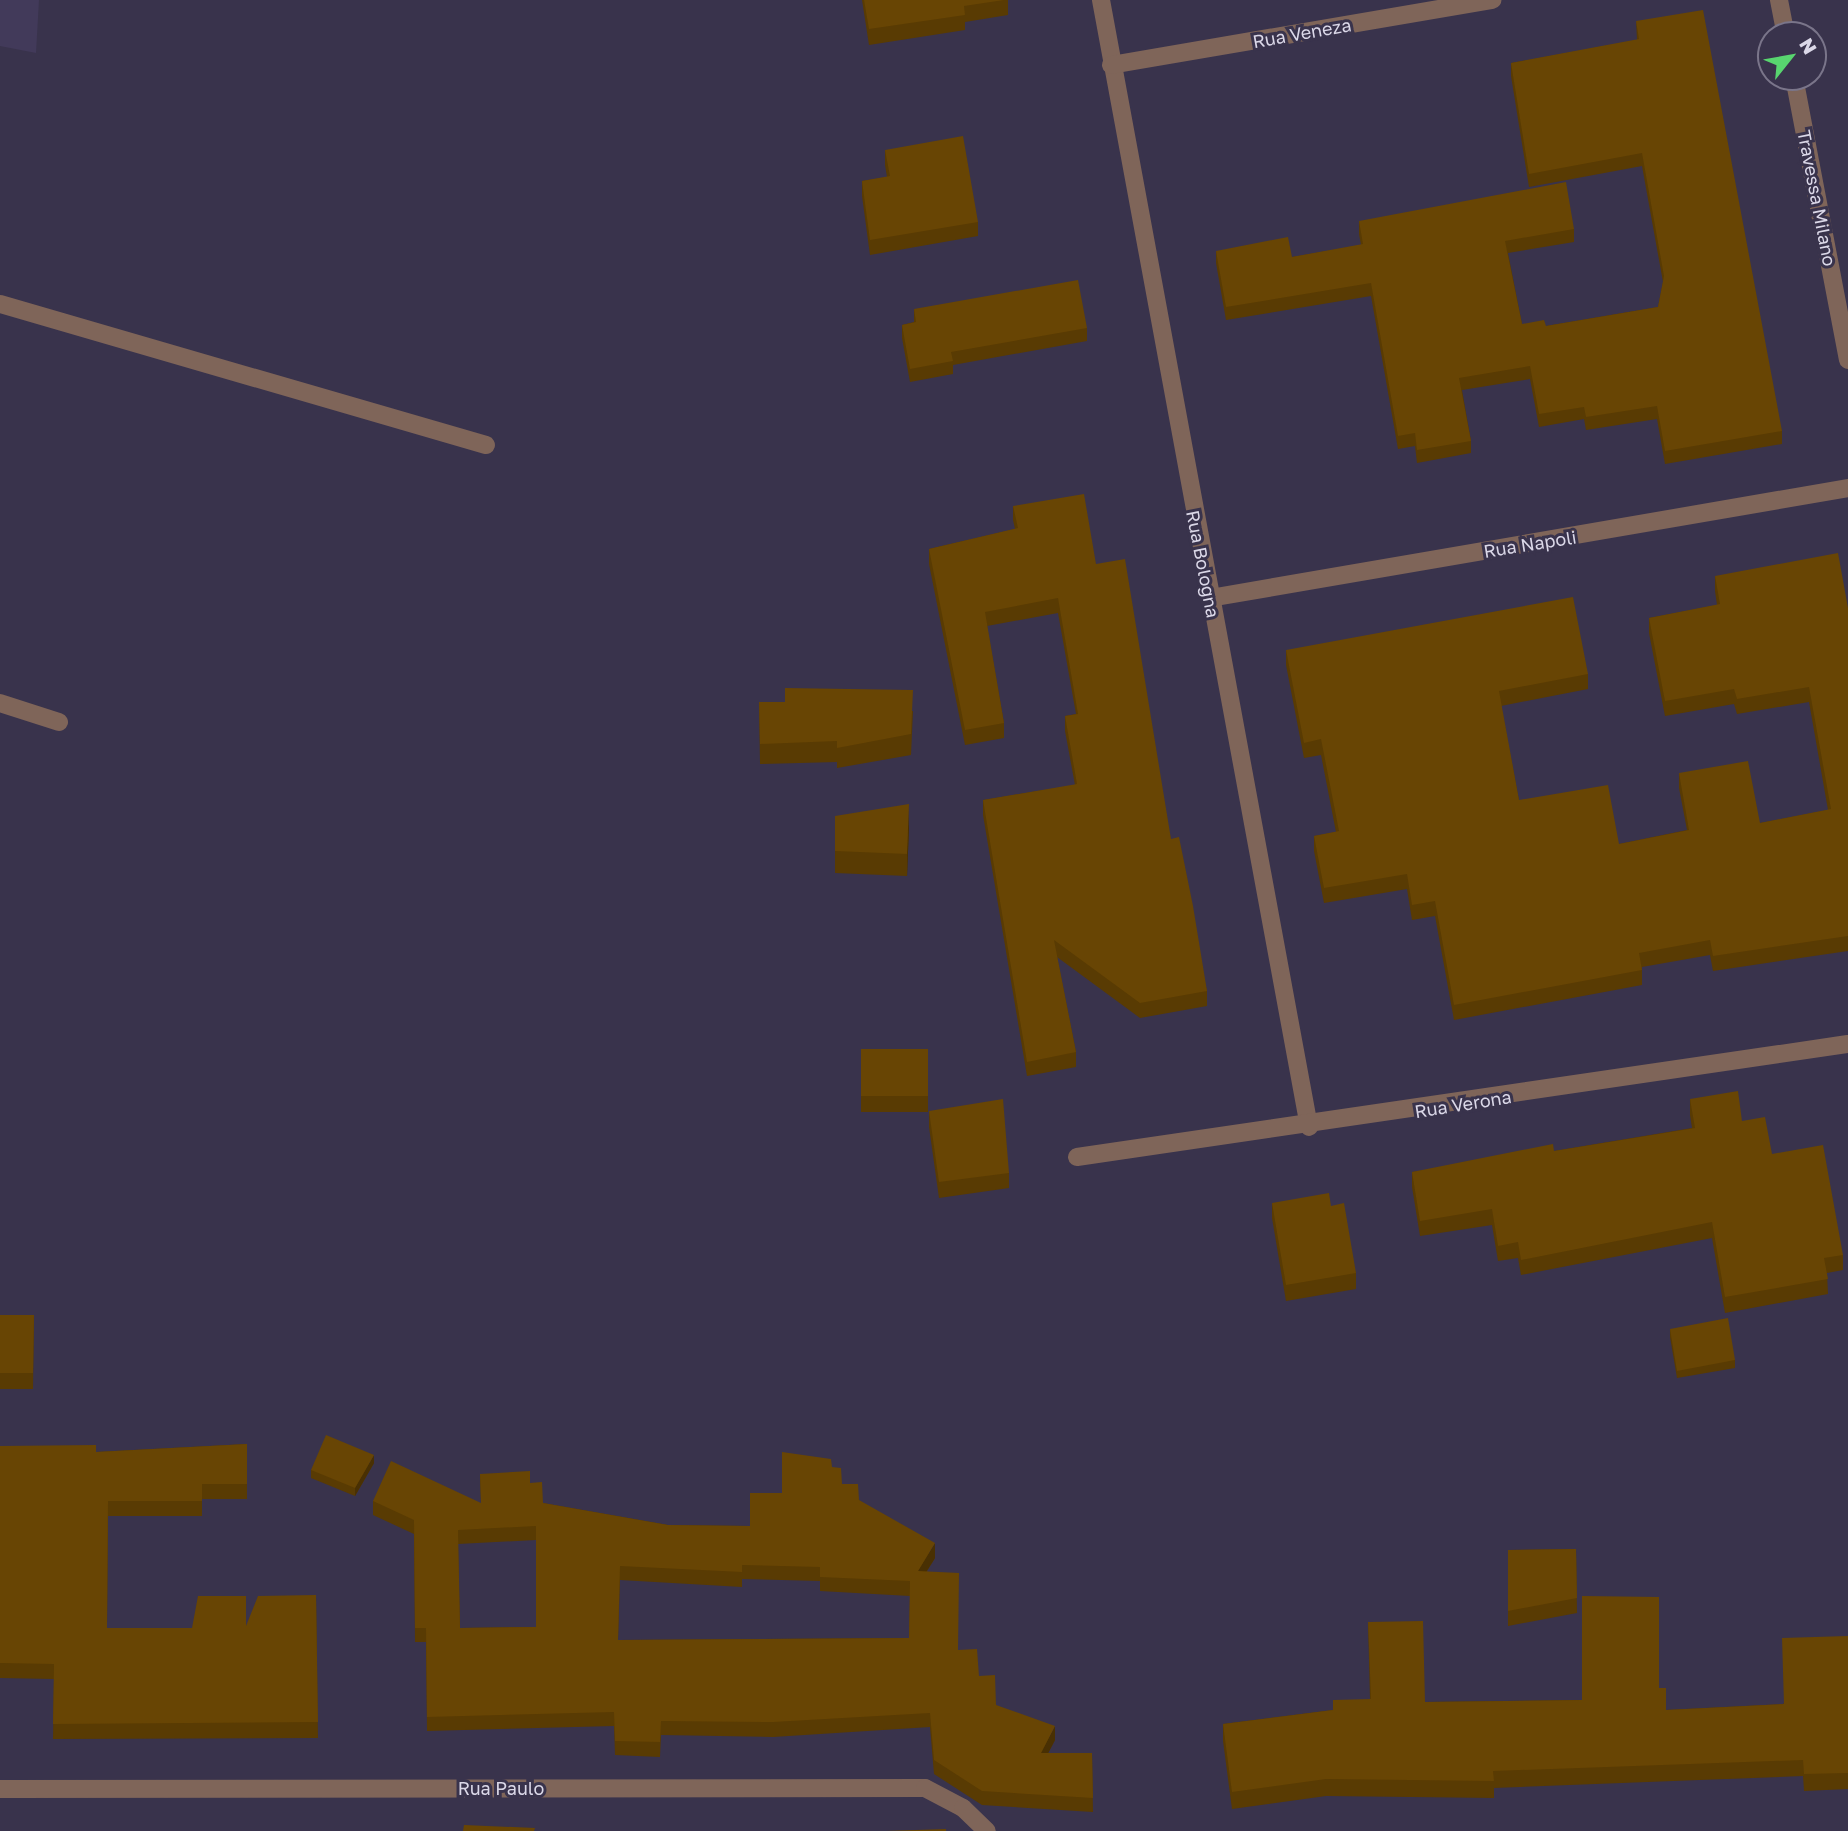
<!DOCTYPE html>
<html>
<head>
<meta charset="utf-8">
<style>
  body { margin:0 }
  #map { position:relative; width:1848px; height:1831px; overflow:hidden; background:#39334c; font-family:"Golos Text",sans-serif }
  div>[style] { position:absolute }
  .built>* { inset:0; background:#423a5a }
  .lane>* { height:18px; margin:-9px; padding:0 9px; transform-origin:9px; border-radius:9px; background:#7f6559 }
  .street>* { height:18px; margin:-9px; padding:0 9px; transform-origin:9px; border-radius:9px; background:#7f6559 }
  .wall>* { inset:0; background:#593b03 }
  .shaded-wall>* { inset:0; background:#493003 }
  .building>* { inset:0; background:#684504 }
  span { translate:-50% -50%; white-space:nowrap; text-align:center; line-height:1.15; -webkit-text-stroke:6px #39334c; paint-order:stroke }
  .street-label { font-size:18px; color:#dbd8e8 }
  .north { position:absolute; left:1757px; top:21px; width:70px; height:70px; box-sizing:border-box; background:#39334c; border:2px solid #7a758a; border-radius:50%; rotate:59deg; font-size:19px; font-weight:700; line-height:28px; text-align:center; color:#dbd8e8 }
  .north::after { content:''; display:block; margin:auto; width:24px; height:32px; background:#58d56f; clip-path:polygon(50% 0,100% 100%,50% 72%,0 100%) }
</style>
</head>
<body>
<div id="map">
  <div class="built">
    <i style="clip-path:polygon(0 0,39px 0,36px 53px,0 46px)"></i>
  </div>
  <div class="lane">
    <i style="left:0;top:304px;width:506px;rotate:16.18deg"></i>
    <i style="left:0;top:703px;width:62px;rotate:17.9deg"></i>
  </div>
  <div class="street">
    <i style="left:1101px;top:0;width:1146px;rotate:79.54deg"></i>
    <i style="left:1779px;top:0;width:36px;rotate:79deg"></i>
    <i style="left:1111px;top:65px;width:387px;rotate:-9.7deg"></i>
    <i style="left:1794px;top:77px;width:288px;rotate:79.2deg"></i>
    <i style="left:1210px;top:598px;width:647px;rotate:-9.78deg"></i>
    <i style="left:1077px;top:1157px;width:779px;rotate:-8.34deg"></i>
    <i style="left:0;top:1789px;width:925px;rotate:-0.06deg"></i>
    <i style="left:925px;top:1788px;width:43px;rotate:27.8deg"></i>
    <i style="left:963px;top:1808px;width:33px;rotate:44deg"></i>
  </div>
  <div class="wall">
    <i style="clip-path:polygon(862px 0,1008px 0,1008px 15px,965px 22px,965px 30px,869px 45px)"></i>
    <i style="clip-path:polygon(1636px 21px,1782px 431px,1782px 444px,1665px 464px,1657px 419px,1586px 430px,1584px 419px,1539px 427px,1530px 379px,1462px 390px,1471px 441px,1471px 453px,1417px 463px,1415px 446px,1398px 449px,1371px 296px,1226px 320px,1216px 263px,1216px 251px,1292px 257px,1361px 245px,1359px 234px,1359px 221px,1574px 229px,1574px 242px,1508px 253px,1522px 324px,1546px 326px,1658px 307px,1663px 282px,1642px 166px,1529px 187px,1511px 76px,1511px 63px,1637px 40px)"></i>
    <i style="clip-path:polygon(885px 150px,978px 222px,978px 236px,870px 255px,862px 196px,862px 181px,887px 177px,885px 165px)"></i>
    <i style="clip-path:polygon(914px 309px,1087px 328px,1087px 341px,953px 365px,953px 374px,910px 382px,902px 338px,902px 325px,914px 322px)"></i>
    <i style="clip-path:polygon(1013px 506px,1096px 564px,1171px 839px,1207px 991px,1207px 1006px,1140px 1018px,1057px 957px,1076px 1052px,1076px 1067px,1027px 1076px,983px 815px,983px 800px,1075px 785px,1065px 731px,1065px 716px,1076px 714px,1058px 613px,987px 626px,1004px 723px,1004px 738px,965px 745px,929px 564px,929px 549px,1015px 529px,1013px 520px)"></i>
    <i style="clip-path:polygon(1715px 576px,1848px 608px,1848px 951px,1713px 971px,1710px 955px,1642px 967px,1642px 985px,1454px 1020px,1435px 916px,1412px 920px,1407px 889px,1324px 903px,1314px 851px,1314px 836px,1336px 832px,1321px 755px,1304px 758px,1286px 665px,1286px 650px,1588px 674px,1588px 689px,1501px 706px,1519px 800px,1619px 844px,1687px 830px,1679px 788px,1679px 773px,1760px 823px,1828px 810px,1809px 702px,1737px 714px,1734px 704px,1665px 716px,1649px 633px,1649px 618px,1717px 605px,1715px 591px)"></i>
    <i style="clip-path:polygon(759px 702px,913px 711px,911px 755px,837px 768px,837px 762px,760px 764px)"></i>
    <i style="clip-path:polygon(835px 816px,909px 827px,907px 876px,835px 873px)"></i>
    <i style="clip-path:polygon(861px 1049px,928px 1049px,928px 1112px,861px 1112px)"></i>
    <i style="clip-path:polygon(1690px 1099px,1742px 1121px,1772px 1154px,1843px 1255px,1843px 1270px,1827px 1273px,1828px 1294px,1725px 1313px,1712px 1238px,1521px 1275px,1518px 1258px,1498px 1261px,1492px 1225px,1420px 1236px,1412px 1187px,1412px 1172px,1554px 1151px,1692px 1128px,1690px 1115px)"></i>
    <i style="clip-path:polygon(929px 1111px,1009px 1173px,1009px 1188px,939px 1198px,929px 1127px)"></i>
    <i style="clip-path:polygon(1272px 1203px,1331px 1206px,1356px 1273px,1356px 1289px,1286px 1301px,1272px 1218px)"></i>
    <i style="clip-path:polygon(0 1315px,34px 1315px,33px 1389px,0 1389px)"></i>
    <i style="clip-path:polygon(1670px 1329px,1735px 1360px,1735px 1368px,1677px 1378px,1670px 1337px)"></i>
    <i style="clip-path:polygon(247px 1444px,247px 1499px,202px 1499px,202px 1516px,108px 1516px,107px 1628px,192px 1628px,246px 1626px,316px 1595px,318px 1738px,53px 1739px,54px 1679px,0 1678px,0 1446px,96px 1452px)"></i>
    <i style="clip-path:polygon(374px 1463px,355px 1496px,311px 1478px,311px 1470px)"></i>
    <i style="clip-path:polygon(evenodd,832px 1467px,842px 1484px,859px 1500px,935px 1558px,927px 1571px,958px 1650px,979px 1676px,996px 1705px,1055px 1740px,1048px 1753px,1092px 1753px,1093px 1812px,982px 1805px,934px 1774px,930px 1727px,773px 1737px,661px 1735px,660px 1757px,615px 1755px,614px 1726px,427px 1731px,426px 1642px,415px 1642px,414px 1534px,373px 1515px,373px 1501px,481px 1503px,480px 1474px,530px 1483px,543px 1503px,668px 1525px,750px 1526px,782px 1493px,832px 1467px,536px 1540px,536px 1627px,460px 1628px,458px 1544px,536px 1540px,832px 1467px,742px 1579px,820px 1581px,820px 1591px,910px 1596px,909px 1638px,618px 1640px,620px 1580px,742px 1587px,742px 1579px)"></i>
    <i style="clip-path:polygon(1576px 1549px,1577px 1613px,1508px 1626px,1508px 1550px)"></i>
    <i style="clip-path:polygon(1368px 1622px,1425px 1702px,1582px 1700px,1659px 1688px,1666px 1710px,1783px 1704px,1848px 1636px,1848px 1789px,1804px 1791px,1803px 1776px,1494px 1788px,1494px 1798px,1326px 1796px,1232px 1809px,1223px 1741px,1223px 1724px,1333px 1710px,1370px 1699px)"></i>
  </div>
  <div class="shaded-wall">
    <i style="clip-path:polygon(909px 804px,909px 827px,907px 876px,907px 854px)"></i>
    <i style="clip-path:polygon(374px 1455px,374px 1463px,355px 1496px,355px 1488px)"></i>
    <i style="clip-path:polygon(935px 1543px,935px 1558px,918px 1585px,918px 1571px)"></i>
    <i style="clip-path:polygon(1055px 1726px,1055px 1740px,1041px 1767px,1041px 1753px)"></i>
  </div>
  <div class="building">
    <i style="clip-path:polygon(864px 0,1004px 0,964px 6px,965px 15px,869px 29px)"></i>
    <i style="clip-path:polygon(1703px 10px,1782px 431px,1665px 451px,1657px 406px,1586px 417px,1584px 407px,1539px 414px,1530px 366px,1459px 378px,1471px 441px,1417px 450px,1415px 433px,1398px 436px,1371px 283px,1226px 307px,1216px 251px,1288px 237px,1292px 257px,1363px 244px,1359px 221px,1566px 182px,1574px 229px,1505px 241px,1522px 324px,1544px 320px,1546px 326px,1658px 307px,1664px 276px,1642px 153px,1529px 174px,1511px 63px,1639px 39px,1636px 21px)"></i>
    <i style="clip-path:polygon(963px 136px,978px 222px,870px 240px,862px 181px,890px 176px,885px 150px)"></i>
    <i style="clip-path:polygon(1078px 280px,1087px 328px,951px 352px,953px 361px,910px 369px,902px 325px,916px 322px,914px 309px)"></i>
    <i style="clip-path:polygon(1084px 494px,1096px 564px,1125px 559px,1171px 839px,1179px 837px,1193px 906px,1207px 991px,1140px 1003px,1054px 940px,1076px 1052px,1027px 1062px,983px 800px,1077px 784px,1065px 716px,1078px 714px,1058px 598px,985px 612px,1004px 723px,965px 730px,929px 549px,1018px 528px,1013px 506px)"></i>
    <i style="clip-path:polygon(1838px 553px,1848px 608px,1848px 936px,1713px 956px,1710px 940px,1639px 953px,1642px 970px,1454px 1005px,1435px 901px,1412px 905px,1407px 874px,1324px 888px,1314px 836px,1339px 831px,1321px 739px,1304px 743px,1286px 650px,1573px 597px,1588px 674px,1499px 691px,1519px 800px,1608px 785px,1619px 844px,1689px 830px,1679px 773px,1748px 761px,1760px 823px,1831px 809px,1809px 687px,1737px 699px,1734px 689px,1665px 701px,1649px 618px,1720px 604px,1715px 576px)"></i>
    <i style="clip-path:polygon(785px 688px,913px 690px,911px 734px,837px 748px,837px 741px,760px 744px,759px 702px,785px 702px)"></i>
    <i style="clip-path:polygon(909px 804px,907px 854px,835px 851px,835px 816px)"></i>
    <i style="clip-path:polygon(861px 1049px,928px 1049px,928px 1096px,861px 1096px)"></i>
    <i style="clip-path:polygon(1738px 1091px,1742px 1121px,1765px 1117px,1772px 1154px,1823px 1145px,1843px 1255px,1824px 1258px,1828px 1279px,1725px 1297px,1712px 1222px,1521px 1260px,1518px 1242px,1498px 1246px,1492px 1209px,1420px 1221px,1412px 1172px,1553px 1144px,1554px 1151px,1695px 1128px,1690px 1099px)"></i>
    <i style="clip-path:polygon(1003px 1099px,1009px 1173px,939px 1182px,929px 1111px)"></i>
    <i style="clip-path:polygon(1329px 1193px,1331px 1206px,1344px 1203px,1356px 1273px,1286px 1285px,1272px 1203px)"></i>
    <i style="clip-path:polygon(0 1315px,34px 1315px,33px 1373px,0 1373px)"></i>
    <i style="clip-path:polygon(1728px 1318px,1735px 1360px,1677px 1371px,1670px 1329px)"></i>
    <i style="clip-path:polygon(326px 1435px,374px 1455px,355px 1488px,311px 1470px)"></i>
    <i style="clip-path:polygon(247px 1444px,247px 1484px,202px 1484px,202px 1501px,108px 1501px,107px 1628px,192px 1628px,198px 1596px,246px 1596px,246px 1626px,258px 1596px,316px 1595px,318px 1722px,53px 1724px,54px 1664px,0 1663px,0 1446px,96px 1445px,96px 1452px)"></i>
    <i style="clip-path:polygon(evenodd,782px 1452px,831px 1459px,832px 1467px,841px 1468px,842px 1484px,858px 1484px,859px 1500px,935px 1543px,918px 1571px,959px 1573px,958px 1650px,977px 1649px,979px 1676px,995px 1675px,996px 1705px,1055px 1726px,1041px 1753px,1092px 1753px,1093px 1798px,982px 1791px,934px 1760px,930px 1713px,773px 1722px,661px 1721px,660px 1742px,615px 1741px,614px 1712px,427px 1717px,426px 1628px,415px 1628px,414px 1520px,373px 1501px,391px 1461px,481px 1503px,480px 1474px,530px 1471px,530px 1483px,542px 1482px,543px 1503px,668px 1525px,750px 1526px,750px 1493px,782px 1493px,782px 1452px,536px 1526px,536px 1627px,460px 1628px,458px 1530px,536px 1526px,782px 1452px,742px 1565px,820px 1567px,820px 1577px,910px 1581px,909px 1638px,618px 1640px,620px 1566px,742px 1572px,742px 1565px)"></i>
    <i style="clip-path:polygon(1576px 1549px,1577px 1598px,1508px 1611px,1508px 1550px)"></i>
    <i style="clip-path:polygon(1582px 1596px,1659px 1597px,1659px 1688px,1666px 1688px,1666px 1710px,1784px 1704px,1782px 1638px,1848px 1636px,1848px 1773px,1804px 1774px,1803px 1760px,1493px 1771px,1494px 1781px,1326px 1779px,1232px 1792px,1223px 1724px,1333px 1710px,1333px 1700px,1371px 1699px,1368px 1622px,1423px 1621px,1425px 1702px,1582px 1700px)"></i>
    <i style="clip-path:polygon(464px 1825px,535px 1828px,534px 1831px,463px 1831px)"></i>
    <i style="clip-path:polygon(946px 1829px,946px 1831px,886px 1831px)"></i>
  </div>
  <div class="street-label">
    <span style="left:1302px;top:33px;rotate:-10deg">Rua Veneza</span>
    <span style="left:1817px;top:198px;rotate:79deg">Travessa Milano</span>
    <span style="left:1530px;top:544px;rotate:-9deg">Rua Napoli</span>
    <span style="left:1203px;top:564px;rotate:79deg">Rua Bologna</span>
    <span style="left:1463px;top:1104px;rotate:-9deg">Rua Verona</span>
    <span style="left:501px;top:1788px">Rua Paulo</span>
  </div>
  <div class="north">N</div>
</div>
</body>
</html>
